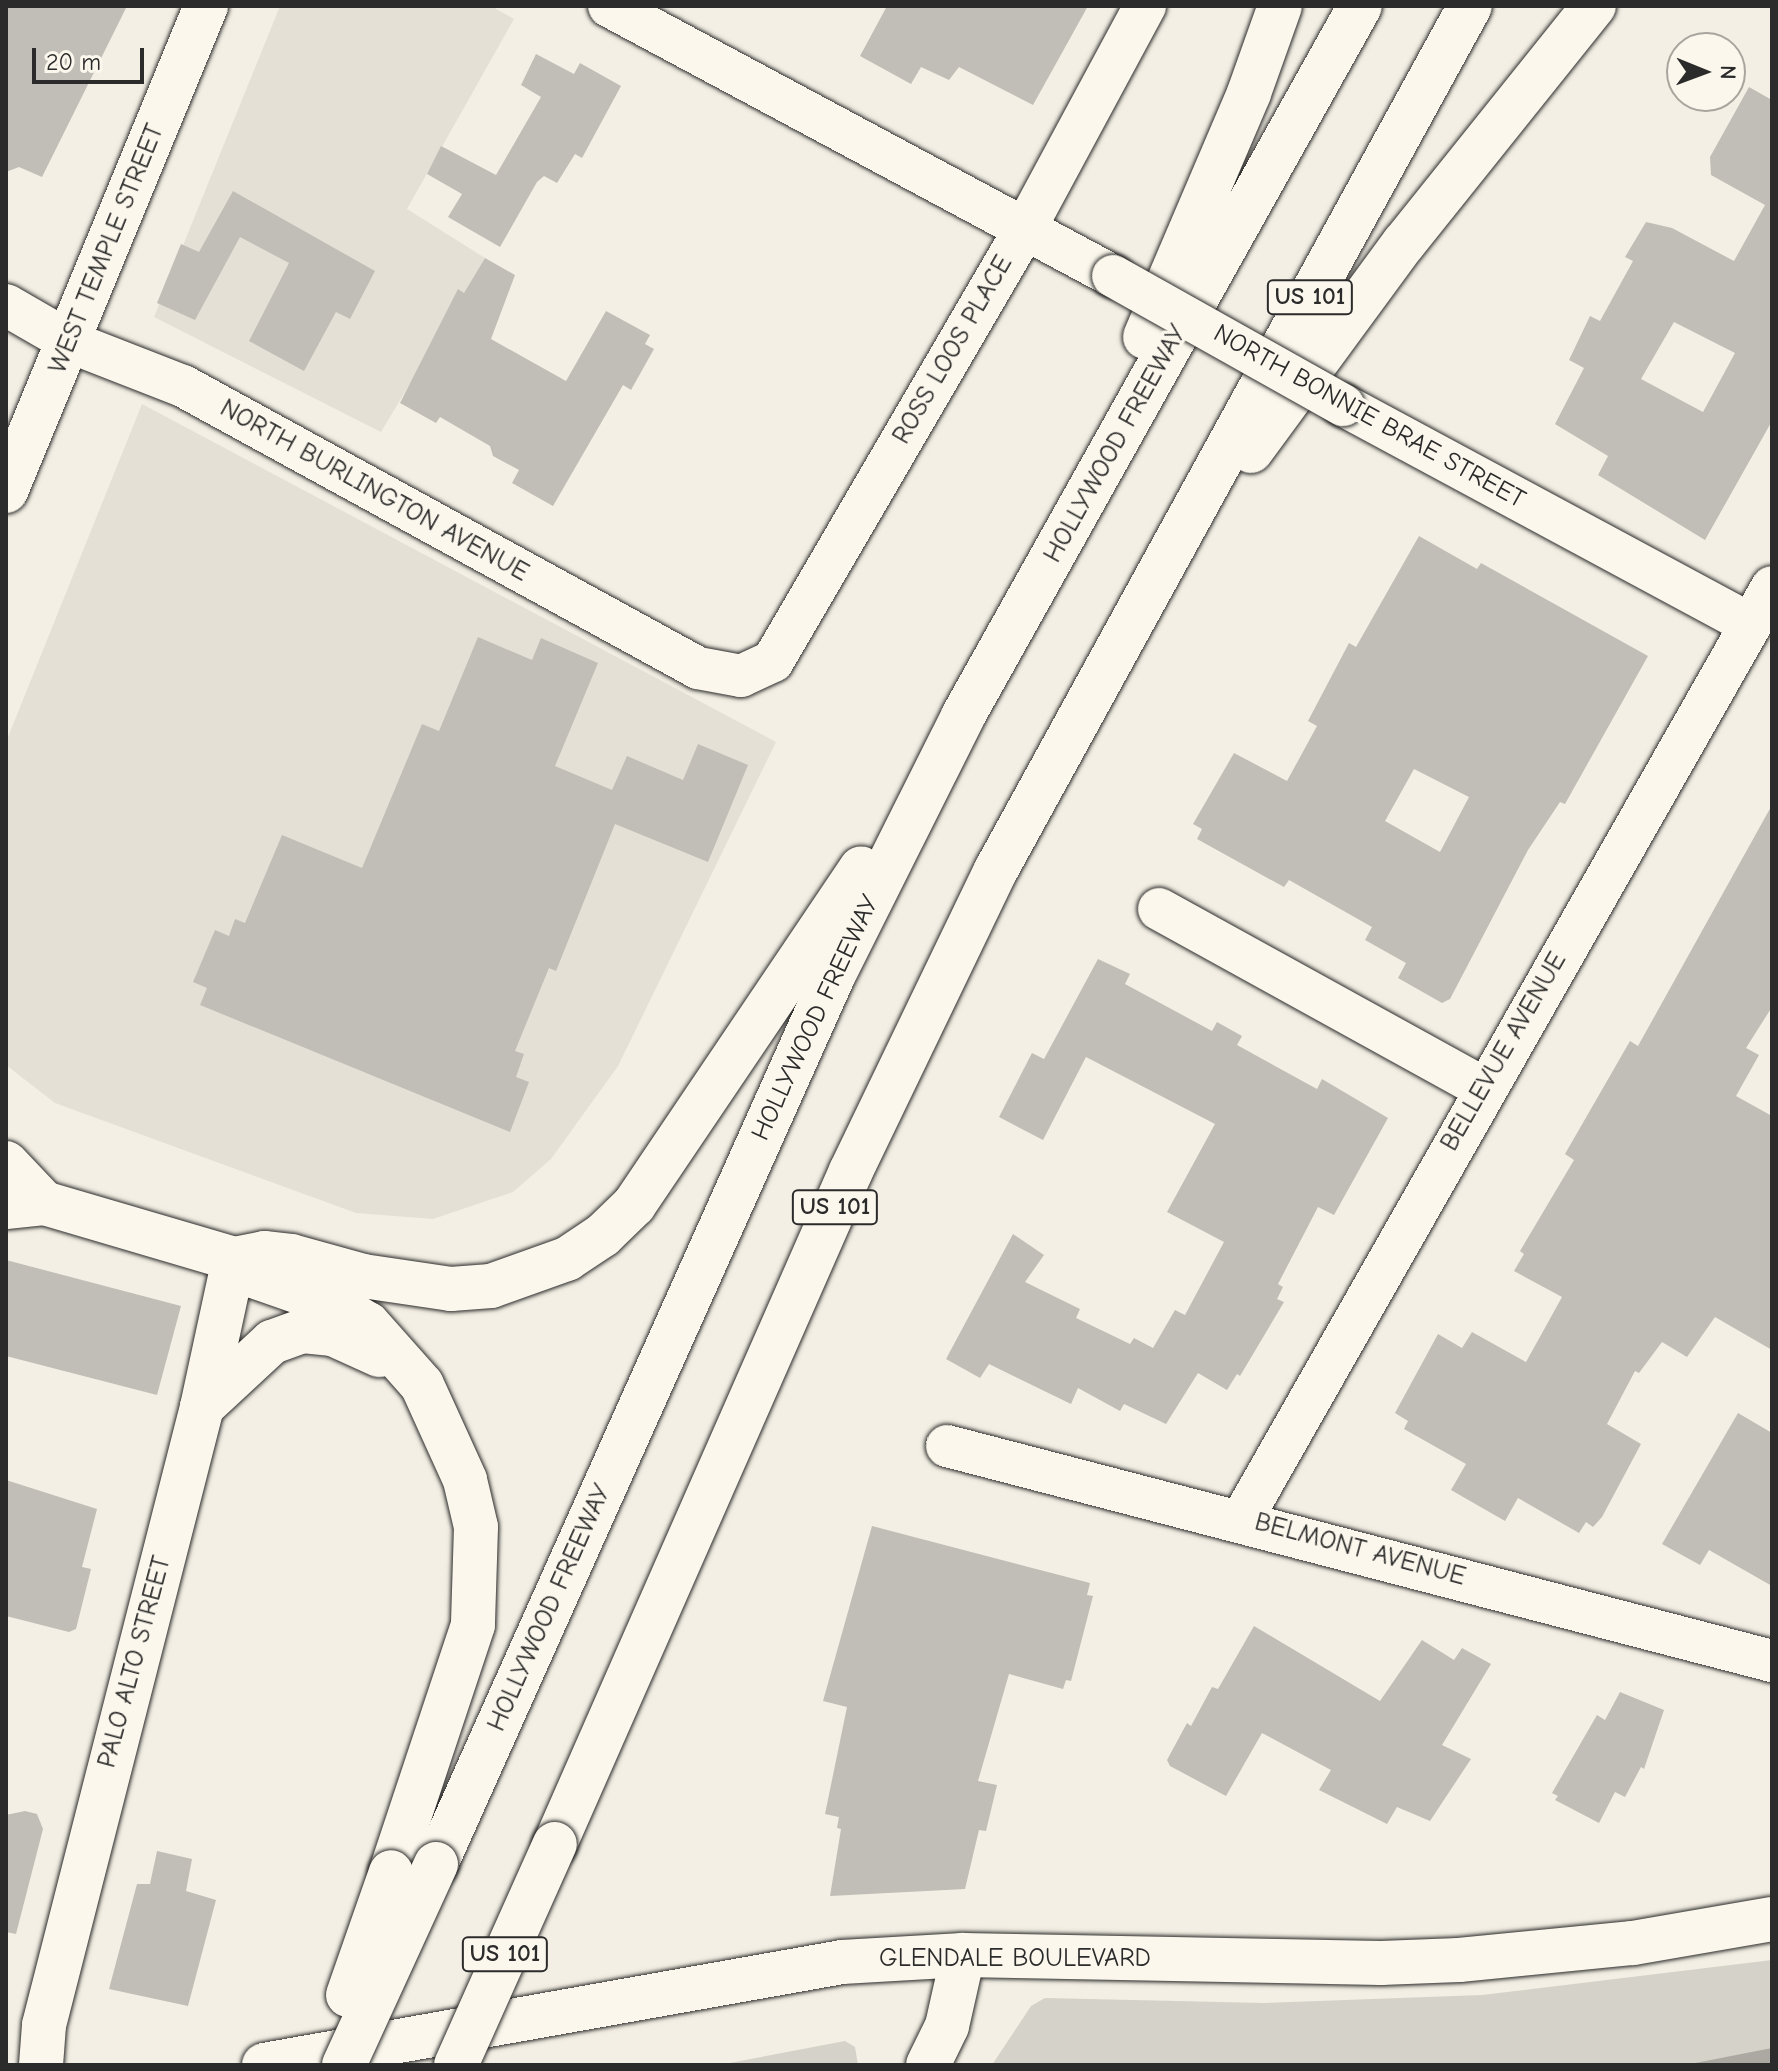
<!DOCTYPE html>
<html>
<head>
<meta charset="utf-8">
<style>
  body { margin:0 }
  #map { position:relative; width:1778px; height:2071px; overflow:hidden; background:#f3efe4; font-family:"Comic Neue",sans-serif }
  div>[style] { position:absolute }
  .built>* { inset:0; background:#e4e0d6 }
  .green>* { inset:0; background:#d5d2c9 }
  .water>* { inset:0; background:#aca9a2 }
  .building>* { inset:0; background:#c0beb6 }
  .roads { filter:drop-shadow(0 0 2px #2b2b2b) drop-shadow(0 0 2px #2b2b2b) }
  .street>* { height:42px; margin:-21px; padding:0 21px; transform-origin:21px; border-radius:21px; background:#fbf7ec }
  .secondary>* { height:44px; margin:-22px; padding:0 22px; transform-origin:22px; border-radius:22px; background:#fbf7ec }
  .primary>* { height:44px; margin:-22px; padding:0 22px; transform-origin:22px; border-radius:22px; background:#fbf7ec }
  .highway>* { height:44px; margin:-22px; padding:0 22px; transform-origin:22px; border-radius:22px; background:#fbf7ec }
  .bridges { filter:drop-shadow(0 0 2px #2b2b2b) drop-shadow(0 0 2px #2b2b2b) }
  .street-bridge>* { height:42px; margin:-21px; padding:0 21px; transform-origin:21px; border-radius:21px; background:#fbf7ec }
  .highway-bridge>* { height:44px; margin:-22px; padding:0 22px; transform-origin:22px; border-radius:22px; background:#fbf7ec }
  span { translate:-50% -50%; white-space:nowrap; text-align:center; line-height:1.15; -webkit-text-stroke:7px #fbf7ec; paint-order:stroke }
  .shield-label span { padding:2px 6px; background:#fbf7ec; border:2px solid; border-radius:6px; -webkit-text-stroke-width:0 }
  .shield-label { font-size:24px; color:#2b2b2b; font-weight:700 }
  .street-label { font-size:26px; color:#2b2b2b }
  .frame { position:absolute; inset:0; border:8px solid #2b2b2b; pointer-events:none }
  .north { position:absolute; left:1666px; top:32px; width:80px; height:80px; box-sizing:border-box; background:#fbf7ec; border:2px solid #a8a59f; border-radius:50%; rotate:91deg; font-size:22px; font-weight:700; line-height:32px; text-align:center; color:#2b2b2b }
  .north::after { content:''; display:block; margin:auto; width:28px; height:36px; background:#2b2b2b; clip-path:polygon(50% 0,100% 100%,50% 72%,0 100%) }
  .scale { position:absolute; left:32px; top:48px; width:112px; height:36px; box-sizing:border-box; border:4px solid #2b2b2b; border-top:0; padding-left:10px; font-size:24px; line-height:28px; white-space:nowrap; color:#2b2b2b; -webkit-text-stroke:6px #fbf7ec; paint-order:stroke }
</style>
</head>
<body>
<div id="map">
  <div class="built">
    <i style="clip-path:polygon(280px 6px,491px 6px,514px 19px,407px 209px,485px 258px,381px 432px,154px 317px)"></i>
    <i style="clip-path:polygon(142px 404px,776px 742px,618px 1066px,551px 1159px,513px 1192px,433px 1219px,356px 1213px,55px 1103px,6px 1065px,6px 742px)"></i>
  </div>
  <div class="green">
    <i style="clip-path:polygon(1772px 1960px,1772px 2065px,992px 2065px,1031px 2006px,1045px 1998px,1264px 2003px,1482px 1995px)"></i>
    <i style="clip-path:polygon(845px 2041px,855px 2047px,858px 2065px,719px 2065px)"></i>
  </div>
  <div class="water">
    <i style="clip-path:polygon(1772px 2048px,1772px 2065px,1685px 2065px)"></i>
  </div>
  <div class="building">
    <i style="clip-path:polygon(6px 6px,127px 6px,42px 177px,19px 167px,6px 172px)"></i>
    <i style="clip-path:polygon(887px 6px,1088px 6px,1033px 105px,959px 67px,949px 80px,921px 67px,911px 84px,860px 56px)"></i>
    <i style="clip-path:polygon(536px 54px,574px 74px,580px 63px,621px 86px,582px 158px,575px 154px,557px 183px,544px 176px,537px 182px,500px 247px,448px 217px,462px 194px,427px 174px,441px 146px,496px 175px,541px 97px,521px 85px)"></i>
    <i style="clip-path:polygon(evenodd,1749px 87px,1772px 100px,1772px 421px,1705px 540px,1598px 475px,1608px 456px,1555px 424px,1584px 368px,1569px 360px,1590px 316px,1600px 321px,1633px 261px,1625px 257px,1646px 222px,1672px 228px,1734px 261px,1765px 205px,1711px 175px,1710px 157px,1749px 87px,1674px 322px,1735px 353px,1703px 412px,1641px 379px,1674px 322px)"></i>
    <i style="clip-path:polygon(233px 191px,375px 271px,350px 319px,336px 312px,304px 371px,249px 341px,289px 263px,240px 237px,195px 320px,157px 303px,181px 244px,199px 252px)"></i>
    <i style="clip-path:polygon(485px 258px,515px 275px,491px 339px,566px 381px,606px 311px,650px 335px,645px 344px,654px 349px,631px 390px,623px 385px,553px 506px,512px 483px,519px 470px,493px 456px,490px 446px,440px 417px,436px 423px,400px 403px,458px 289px,464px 293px)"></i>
    <i style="clip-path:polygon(evenodd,1419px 536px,1477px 569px,1481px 563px,1648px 656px,1565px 804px,1560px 802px,1528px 850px,1450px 999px,1442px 1003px,1398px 978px,1406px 963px,1365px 940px,1372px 927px,1289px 880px,1284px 887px,1197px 839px,1202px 829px,1193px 824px,1234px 753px,1287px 781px,1317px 726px,1308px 721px,1349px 643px,1356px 647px,1419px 536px,1414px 769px,1469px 797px,1440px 852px,1385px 821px,1414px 769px)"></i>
    <i style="clip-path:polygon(478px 637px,532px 660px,541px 638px,598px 663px,555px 766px,612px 790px,627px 756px,683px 780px,698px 744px,748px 765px,708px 862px,615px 824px,556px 971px,549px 968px,515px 1051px,524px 1054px,516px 1077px,529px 1082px,510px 1132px,200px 1005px,207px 988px,193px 982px,215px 930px,229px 936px,235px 919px,245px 923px,282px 835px,362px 868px,422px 724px,439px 731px)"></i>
    <i style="clip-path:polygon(1772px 805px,1772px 1007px,1746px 1048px,1759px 1055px,1736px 1096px,1772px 1116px,1772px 1350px,1715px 1317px,1687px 1357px,1662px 1342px,1639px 1373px,1635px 1371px,1607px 1424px,1641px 1444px,1602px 1517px,1593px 1527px,1586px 1522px,1579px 1533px,1518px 1498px,1505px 1521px,1451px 1490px,1466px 1464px,1404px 1429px,1408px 1421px,1395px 1413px,1438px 1334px,1462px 1348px,1472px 1332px,1526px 1362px,1562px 1297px,1514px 1271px,1524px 1254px,1520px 1251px,1574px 1160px,1565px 1154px,1630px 1041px,1638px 1046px)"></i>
    <i style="clip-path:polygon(1098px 959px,1130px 974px,1125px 984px,1212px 1031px,1217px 1022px,1242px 1036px,1237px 1045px,1317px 1089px,1322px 1079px,1388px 1118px,1334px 1215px,1318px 1207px,1278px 1284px,1283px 1287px,1277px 1299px,1284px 1302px,1240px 1376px,1237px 1374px,1227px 1390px,1198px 1373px,1166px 1424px,1124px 1404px,1120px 1411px,1078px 1388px,1071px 1404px,989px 1364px,980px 1378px,946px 1359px,1013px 1234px,1044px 1255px,1025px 1282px,1080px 1309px,1076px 1318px,1130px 1344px,1134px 1338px,1153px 1348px,1175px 1310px,1185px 1315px,1224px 1242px,1167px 1212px,1215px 1124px,1086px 1057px,1043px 1140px,999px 1117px,1032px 1053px,1044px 1059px)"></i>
    <i style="clip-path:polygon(6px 1260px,181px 1306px,157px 1395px,6px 1356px)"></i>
    <i style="clip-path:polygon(1738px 1413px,1772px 1433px,1772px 1586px,1709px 1550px,1700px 1565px,1662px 1544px)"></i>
    <i style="clip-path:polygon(6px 1480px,97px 1509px,82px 1567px,91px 1569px,76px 1629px,69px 1632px,6px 1616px)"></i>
    <i style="clip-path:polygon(872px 1526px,1090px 1583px,1087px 1595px,1093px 1596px,1071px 1681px,1066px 1680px,1063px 1689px,1009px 1674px,978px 1781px,997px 1785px,986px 1831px,979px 1830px,965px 1889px,830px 1896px,841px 1829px,837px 1828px,839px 1817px,825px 1814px,847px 1707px,823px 1701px)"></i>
    <i style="clip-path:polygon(1254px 1626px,1380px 1701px,1422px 1640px,1454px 1660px,1462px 1648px,1491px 1664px,1442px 1745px,1471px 1759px,1430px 1821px,1397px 1807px,1387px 1824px,1319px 1790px,1331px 1770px,1262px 1733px,1226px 1796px,1170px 1766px,1167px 1760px,1187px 1723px,1191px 1726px,1212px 1687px,1218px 1689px)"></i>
    <i style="clip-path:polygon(1620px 1692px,1664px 1710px,1644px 1769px,1641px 1767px,1625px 1797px,1615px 1792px,1599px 1823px,1555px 1800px,1558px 1796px,1552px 1793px,1597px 1715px,1605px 1720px)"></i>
    <i style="clip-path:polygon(25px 1811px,37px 1814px,43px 1829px,16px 1934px,6px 1932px,6px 1815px)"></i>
    <i style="clip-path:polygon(157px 1851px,192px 1859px,186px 1891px,216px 1900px,188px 2006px,109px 1989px,137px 1884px,150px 1884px)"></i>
  </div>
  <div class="roads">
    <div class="street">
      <i style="left:609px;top:6px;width:572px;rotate:28.18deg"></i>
      <i style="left:6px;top:305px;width:74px;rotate:30deg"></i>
      <i style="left:70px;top:342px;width:121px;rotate:21.3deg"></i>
      <i style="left:183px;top:386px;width:587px;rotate:28.7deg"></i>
      <i style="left:698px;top:668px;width:44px;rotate:10.5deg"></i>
      <i style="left:741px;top:676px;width:35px;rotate:-25deg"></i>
      <i style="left:773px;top:661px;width:502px;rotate:-59.76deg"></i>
      <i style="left:1026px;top:227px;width:251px;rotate:-61.7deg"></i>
      <i style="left:1343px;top:405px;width:462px;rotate:28.3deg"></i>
      <i style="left:1159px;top:909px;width:370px;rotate:28.9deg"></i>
      <i style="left:947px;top:1446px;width:853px;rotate:14.61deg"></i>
      <i style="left:1242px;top:1519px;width:1072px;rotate:-60.37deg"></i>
    </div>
    <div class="secondary">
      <i style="left:6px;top:491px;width:525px;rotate:-67.59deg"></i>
      <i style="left:6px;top:1163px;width:55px;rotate:46.5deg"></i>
      <i style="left:6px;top:1207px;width:38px;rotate:-6deg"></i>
      <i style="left:44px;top:1203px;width:198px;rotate:16.4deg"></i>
    </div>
    <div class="primary">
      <i style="left:41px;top:2065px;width:40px;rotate:-85.7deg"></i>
      <i style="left:44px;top:2025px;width:638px;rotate:-75.66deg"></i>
      <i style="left:202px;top:1407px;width:151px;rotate:-77.8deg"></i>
      <i style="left:264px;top:2065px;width:587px;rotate:-10.1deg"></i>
      <i style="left:842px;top:1962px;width:121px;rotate:-3.3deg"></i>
      <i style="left:963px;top:1955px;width:418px;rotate:1.1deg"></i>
      <i style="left:1381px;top:1963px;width:78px;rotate:-2.2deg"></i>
      <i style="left:1459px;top:1960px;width:175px;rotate:-5.6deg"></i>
      <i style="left:1633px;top:1943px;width:141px;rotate:-9.8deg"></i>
      <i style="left:928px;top:2065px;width:43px;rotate:-64deg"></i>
      <i style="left:947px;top:2026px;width:73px;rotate:-77.3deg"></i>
    </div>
    <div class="highway">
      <i style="left:1145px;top:337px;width:265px;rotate:-66.9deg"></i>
      <i style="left:1249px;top:93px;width:92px;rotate:-70.4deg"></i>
      <i style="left:1251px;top:451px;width:258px;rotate:-53.7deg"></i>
      <i style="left:1404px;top:243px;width:304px;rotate:-51.3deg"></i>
      <i style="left:234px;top:1259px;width:31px;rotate:-11deg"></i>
      <i style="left:264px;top:1253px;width:27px;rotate:6deg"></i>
      <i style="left:291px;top:1256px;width:75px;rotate:15.5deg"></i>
      <i style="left:363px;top:1276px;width:89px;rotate:8.4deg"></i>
      <i style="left:451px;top:1289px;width:40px;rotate:-4.3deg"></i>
      <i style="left:491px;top:1286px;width:81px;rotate:-19.6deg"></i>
      <i style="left:567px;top:1259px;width:43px;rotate:-33.7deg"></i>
      <i style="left:603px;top:1235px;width:43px;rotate:-44.1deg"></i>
      <i style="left:634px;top:1205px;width:406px;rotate:-56deg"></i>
      <i style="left:234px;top:1259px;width:28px;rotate:39deg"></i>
      <i style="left:256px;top:1277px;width:85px;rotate:19.3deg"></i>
      <i style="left:336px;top:1305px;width:37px;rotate:31deg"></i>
      <i style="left:368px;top:1324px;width:81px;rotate:48.5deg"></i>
      <i style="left:422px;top:1385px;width:104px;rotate:65.6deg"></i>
      <i style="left:465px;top:1480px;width:48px;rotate:76.8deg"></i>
      <i style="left:476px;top:1527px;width:98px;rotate:91.8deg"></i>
      <i style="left:473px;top:1625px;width:260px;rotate:108.4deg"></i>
      <i style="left:202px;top:1407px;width:96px;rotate:-42.9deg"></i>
      <i style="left:272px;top:1342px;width:33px;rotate:-20deg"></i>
      <i style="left:303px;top:1331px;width:30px;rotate:6deg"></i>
      <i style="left:333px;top:1334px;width:51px;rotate:24.5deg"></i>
      <i style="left:555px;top:1844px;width:735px;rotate:-66.26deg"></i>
      <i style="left:851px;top:1171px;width:334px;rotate:-64.3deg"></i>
      <i style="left:996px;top:870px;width:985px;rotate:-61.25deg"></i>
      <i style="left:436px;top:1864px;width:975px;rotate:-65.91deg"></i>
      <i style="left:834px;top:974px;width:288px;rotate:-63.4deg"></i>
      <i style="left:963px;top:716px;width:813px;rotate:-60.79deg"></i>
    </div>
  </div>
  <div class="bridges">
    <div class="street-bridge">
      <i style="left:1113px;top:276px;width:264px;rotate:29.3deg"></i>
    </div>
    <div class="highway-bridge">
      <i style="left:348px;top:1995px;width:130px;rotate:-70.7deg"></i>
      <i style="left:344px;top:2065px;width:221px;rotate:-65.4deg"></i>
      <i style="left:456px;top:2065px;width:242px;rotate:-65.9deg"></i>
    </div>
  </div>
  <div class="shield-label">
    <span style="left:1310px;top:297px">US 101</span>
    <span style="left:835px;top:1207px">US 101</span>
    <span style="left:505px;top:1954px">US 101</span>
  </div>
  <div class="street-label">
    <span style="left:107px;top:249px;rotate:-68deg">WEST TEMPLE STREET</span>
    <span style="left:953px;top:350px;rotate:-60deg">ROSS LOOS PLACE</span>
    <span style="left:1369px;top:417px;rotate:29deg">NORTH BONNIE BRAE STREET</span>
    <span style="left:1116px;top:444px;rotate:-61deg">HOLLYWOOD FREEWAY</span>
    <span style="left:374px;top:491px;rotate:29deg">NORTH BURLINGTON AVENUE</span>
    <span style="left:816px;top:1018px;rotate:-65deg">HOLLYWOOD FREEWAY</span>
    <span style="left:1504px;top:1052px;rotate:-60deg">BELLEVUE AVENUE</span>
    <span style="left:1360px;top:1550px;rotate:15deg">BELMONT AVENUE</span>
    <span style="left:550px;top:1608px;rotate:-66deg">HOLLYWOOD FREEWAY</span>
    <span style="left:135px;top:1662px;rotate:-75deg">PALO ALTO STREET</span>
    <span style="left:1015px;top:1959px">GLENDALE BOULEVARD</span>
  </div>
  <div class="frame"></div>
  <div class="north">N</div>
  <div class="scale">20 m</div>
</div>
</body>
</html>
